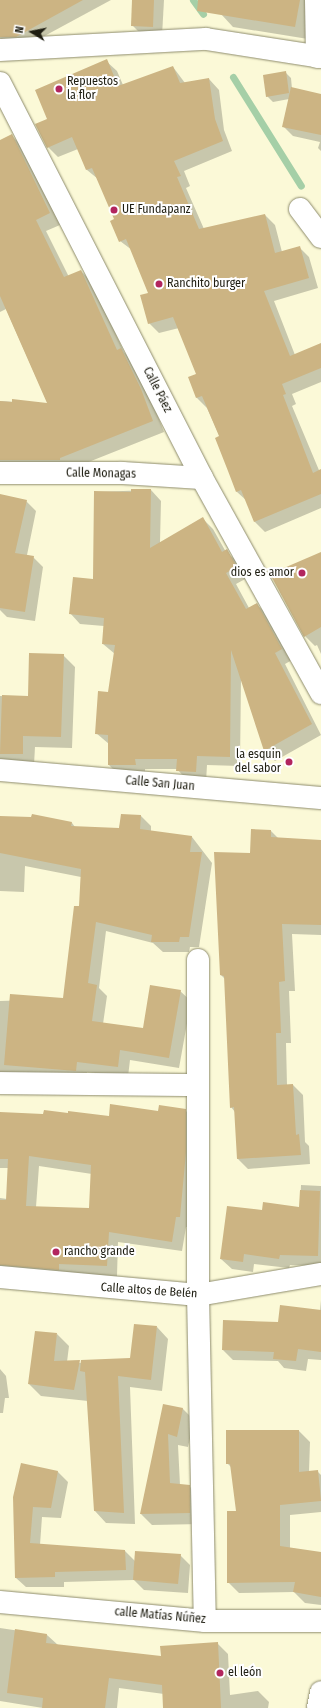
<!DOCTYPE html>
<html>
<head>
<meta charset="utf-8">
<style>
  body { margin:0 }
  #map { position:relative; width:321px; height:1708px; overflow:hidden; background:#fbf9d7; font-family:"Fira Sans Condensed",sans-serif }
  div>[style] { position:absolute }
  .shadow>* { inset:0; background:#0003 }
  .stream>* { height:7px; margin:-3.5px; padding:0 3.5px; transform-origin:3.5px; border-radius:3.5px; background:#a5cfa7 }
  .building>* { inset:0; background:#ccb483 }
  .roads { filter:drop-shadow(0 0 1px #8e8c6d) drop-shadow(0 0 1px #8e8c6d) }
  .minor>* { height:22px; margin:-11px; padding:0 11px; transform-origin:11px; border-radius:11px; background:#fff }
  .dots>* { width:11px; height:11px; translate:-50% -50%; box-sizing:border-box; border:2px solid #fff; border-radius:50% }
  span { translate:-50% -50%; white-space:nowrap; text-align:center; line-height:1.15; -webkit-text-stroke:4px #fff; paint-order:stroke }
  .poi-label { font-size:12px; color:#1e1d11 }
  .left { translate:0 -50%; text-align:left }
  .right { translate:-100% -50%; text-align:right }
  .street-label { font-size:12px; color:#1e1d11 }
  .north { position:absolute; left:12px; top:12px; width:40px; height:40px; -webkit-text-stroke:3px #fff; paint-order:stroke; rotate:280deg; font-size:11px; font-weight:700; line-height:16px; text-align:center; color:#1e1d11 }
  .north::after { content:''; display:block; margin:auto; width:14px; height:18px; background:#1e1d11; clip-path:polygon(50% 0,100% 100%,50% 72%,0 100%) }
</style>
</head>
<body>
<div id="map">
  <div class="shadow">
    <i style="clip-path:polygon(0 0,111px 0,26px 46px,9px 47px,0 38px)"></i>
    <i style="clip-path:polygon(133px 0,164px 0,162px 36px,142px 35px,132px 25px)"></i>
    <i style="clip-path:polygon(223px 0,315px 0,308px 39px,233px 27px,221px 14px)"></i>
    <i style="clip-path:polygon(106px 61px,117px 71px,123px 85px,173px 67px,185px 83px,209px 79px,219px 90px,224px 130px,232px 151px,184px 171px,190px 186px,186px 188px,204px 229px,265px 215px,275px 225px,282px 252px,299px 247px,309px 257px,318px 288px,274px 301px,295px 355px,321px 344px,321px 382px,292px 394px,296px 404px,292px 406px,321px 475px,321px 508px,265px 532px,255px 522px,247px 501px,237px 492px,229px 471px,220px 437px,207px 408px,197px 398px,189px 378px,197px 374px,179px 328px,159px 333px,149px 323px,149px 293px,132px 250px,120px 241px,115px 220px,98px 179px,87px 170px,78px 149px,58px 157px,48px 147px,48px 120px)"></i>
    <i style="clip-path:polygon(286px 73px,291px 78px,292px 89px,321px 95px,321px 151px,318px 148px,320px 142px,293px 136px,283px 126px,289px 99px,273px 102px,267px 96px)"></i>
    <i style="clip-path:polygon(12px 136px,23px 147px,60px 225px,46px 231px,69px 277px,81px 271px,92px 282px,124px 352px,132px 361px,152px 401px,164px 432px,71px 469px,0 464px,0 401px,48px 404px,6px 309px,0 312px,0 141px)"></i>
    <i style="clip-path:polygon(151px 490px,161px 501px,160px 543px,203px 519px,213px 529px,226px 552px,237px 561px,247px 578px,236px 584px,249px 608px,256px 604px,267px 614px,292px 660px,285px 664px,321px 735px,275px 761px,265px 751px,241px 678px,240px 766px,207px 765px,206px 782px,188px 781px,177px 769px,145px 769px,145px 775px,119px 775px,109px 765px,109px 744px,96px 733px,109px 693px,115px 654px,103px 644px,104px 626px,80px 624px,70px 613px,94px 581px,95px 492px)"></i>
    <i style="clip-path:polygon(26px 501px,36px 511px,27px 555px,33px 557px,43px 567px,35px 621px,7px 617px,0 610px,0 506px)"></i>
    <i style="clip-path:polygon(321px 553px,321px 654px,317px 645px,315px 646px,305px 636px)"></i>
    <i style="clip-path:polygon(63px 655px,75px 667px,72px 748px,35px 747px,34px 765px,0 764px,0 696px,29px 697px)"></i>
    <i style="clip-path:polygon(122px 815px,141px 816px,151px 826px,151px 832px,192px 837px,212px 863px,199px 947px,190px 947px,189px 952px,163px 952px,153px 943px,106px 931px,99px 988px,107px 996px,103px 1024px,143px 1029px,180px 991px,191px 1001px,179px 1068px,130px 1060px,128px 1077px,87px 1072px,86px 1080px,0 1074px,0 1001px,64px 999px,80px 907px,81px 877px,25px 866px,24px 892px,0 891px,0 817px,72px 823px,75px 827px,119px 829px)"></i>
    <i style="clip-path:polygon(271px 831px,278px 838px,321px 841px,321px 935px,292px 934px,295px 991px,289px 991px,291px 1043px,286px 1043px,287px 1085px,293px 1085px,303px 1095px,305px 1142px,309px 1146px,310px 1164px,248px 1169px,238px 1159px,235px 1112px,231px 1107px,225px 979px,221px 975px,251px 855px)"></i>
    <i style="clip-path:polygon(evenodd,185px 1110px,195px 1120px,189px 1227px,186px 1227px,182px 1251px,118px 1242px,117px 1276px,0 1273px,0 1198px,7px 1199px,9px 1168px,0 1168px,0 1113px,110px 1117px,185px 1110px,39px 1166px,92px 1174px,90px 1209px,36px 1207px,39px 1166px)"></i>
    <i style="clip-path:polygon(301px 1185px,321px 1186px,321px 1266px,290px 1265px,289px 1268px,254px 1264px,253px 1272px,232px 1269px,221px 1259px,263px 1211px,300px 1208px)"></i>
    <i style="clip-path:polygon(321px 1300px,321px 1360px,308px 1359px,306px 1371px,284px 1368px,278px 1361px,233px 1360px,223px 1350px,279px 1323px,320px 1311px)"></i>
    <i style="clip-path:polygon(157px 1327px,168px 1339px,162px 1391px,130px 1387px,135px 1524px,106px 1523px,95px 1511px,88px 1401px,41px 1396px,29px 1384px,57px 1334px,69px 1346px,67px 1362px,82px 1363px,131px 1359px)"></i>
    <i style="clip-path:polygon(0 1369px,6px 1376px,9px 1398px,5px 1398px,3px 1413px,0 1413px)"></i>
    <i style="clip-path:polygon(164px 1406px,183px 1409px,194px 1420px,188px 1447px,178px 1445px,180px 1485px,189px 1486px,200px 1497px,201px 1524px,152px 1525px,141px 1514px)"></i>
    <i style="clip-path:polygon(227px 1431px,299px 1431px,310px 1442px,309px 1472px,317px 1471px,321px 1475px,321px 1512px,290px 1515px,290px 1548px,321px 1553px,321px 1605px,305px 1603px,294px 1592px,239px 1593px,228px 1582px,237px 1512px,232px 1468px,228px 1464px)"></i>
    <i style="clip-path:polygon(22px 1464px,58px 1472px,68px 1482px,61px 1518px,42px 1517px,40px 1545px,125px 1551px,135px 1561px,180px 1555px,190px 1565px,188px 1593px,144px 1590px,134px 1580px,64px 1582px,64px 1587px,26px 1587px,16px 1578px)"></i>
    <i style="clip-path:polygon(0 1628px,47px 1635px,58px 1645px,162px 1658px,217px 1643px,228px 1654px,230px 1695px,258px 1691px,269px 1702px,268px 1708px,164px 1708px,164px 1694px,119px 1688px,117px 1708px,43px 1708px,0 1701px)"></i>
  </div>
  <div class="stream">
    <i style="left:193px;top:0;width:17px;rotate:54deg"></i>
    <i style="left:233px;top:77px;width:128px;rotate:58deg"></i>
  </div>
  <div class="building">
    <i style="clip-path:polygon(0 0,83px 0,16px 37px,0 37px)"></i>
    <i style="clip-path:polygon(132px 0,154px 0,153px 27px,131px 26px)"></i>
    <i style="clip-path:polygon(198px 0,300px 0,295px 27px,197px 11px)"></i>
    <i style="clip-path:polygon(107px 59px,118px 86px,173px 66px,180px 83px,209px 78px,215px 119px,223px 141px,174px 161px,181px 176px,177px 177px,199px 229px,265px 214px,275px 253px,300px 246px,309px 278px,264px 291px,290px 356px,321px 343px,321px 368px,282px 384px,286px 394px,283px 395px,313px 473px,321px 469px,321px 494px,254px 522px,241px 490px,236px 492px,228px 471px,215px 438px,219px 436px,202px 396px,196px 398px,188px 377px,196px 374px,173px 317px,148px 324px,140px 295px,148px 293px,126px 239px,119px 242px,110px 221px,114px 219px,92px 168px,86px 170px,72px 137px,47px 148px,35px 124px,47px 119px,35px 90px)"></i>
    <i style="clip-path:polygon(286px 71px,289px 93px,266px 97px,263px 75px)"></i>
    <i style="clip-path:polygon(291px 87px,321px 94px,321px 135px,282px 127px)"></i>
    <i style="clip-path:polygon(12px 134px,50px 213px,36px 220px,64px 277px,81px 270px,117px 350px,121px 348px,141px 389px,153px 421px,60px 458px,60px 460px,0 460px,0 401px,12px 402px,12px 399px,47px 403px,0 296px,0 140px)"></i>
    <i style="clip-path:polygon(131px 489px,151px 489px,150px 548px,203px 517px,222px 552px,227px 549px,237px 567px,226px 573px,246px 609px,257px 603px,282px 649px,275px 653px,312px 724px,264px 751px,231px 650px,230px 757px,197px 756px,196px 772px,176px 771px,177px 759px,135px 759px,136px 765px,108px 765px,108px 735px,95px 734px,98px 691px,108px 692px,115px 645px,102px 644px,104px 618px,69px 614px,73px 577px,93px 579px,94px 491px,131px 492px)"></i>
    <i style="clip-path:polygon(0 494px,27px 500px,15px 553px,34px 556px,25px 612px,0 608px)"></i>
    <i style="clip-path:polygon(321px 552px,321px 627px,304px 637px,270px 574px)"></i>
    <i style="clip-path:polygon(29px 653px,64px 654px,61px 737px,23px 736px,23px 754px,0 754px,2px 695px,28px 696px)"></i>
    <i style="clip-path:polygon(32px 814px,72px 822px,71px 826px,119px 828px,121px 814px,141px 815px,140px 829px,192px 836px,190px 852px,202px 852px,189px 937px,180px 937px,179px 942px,151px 942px,152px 935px,96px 922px,88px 983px,97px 985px,92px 1021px,143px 1028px,150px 985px,181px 990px,169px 1058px,120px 1050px,118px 1067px,77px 1062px,76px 1071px,4px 1065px,10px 994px,63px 998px,74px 906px,79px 906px,81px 869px,0 853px,0 816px,31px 817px)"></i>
    <i style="clip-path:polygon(251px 829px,271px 830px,271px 837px,321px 840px,321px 925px,282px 924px,285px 981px,279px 982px,281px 1033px,276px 1033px,277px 1085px,293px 1084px,296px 1135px,299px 1134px,301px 1155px,237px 1159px,234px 1107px,230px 1108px,224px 976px,220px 975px,214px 852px,250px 853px)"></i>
    <i style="clip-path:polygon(evenodd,110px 1104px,158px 1111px,159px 1105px,186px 1109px,186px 1152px,180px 1217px,176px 1217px,172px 1242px,109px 1232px,107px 1266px,59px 1264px,59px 1270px,0 1265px,0 1200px,6px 1200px,8px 1159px,0 1159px,0 1112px,43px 1114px,44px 1110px,68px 1113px,68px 1111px,109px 1116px,110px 1104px,29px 1156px,91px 1165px,89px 1208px,26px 1206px,29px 1156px)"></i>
    <i style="clip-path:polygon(300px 1190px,320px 1191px,318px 1256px,280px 1255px,279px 1259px,244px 1254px,243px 1262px,220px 1259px,227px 1206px,262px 1210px,263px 1202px,299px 1207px)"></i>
    <i style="clip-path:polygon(280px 1305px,321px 1310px,321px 1352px,298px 1349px,296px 1361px,273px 1359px,274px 1352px,222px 1350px,223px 1320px,278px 1322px)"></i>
    <i style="clip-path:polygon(134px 1324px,157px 1326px,151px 1380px,118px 1376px,124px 1513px,94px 1511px,85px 1372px,80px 1371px,81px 1360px,130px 1358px)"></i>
    <i style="clip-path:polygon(35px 1331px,57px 1333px,54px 1361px,80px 1360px,74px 1390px,28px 1384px)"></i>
    <i style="clip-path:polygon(163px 1404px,183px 1408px,177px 1437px,168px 1434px,170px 1483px,190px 1485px,190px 1513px,140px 1514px)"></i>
    <i style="clip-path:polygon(226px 1430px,299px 1430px,299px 1472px,318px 1470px,321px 1501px,280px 1505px,280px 1546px,321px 1552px,321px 1597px,293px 1592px,295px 1582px,227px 1583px,227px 1511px,236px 1511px,230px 1464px,226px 1464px)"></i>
    <i style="clip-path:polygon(21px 1463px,58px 1471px,51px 1508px,33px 1507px,30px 1543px,125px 1550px,126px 1570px,55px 1572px,55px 1577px,15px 1578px,13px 1497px)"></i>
    <i style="clip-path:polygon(135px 1551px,181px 1554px,178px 1584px,133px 1580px)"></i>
    <i style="clip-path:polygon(15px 1629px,47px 1634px,46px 1643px,161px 1656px,160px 1646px,218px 1642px,221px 1708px,163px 1708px,162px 1685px,109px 1678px,105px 1708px,42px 1708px,43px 1698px,7px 1693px)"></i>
  </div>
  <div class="roads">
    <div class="minor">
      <i style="left:316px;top:0;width:57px;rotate:89deg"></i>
      <i style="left:0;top:50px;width:206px;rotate:-3.1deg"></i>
      <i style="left:206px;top:39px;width:116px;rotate:8.9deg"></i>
      <i style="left:0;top:83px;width:444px;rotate:62.9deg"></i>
      <i style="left:202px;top:478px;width:246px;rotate:61deg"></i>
      <i style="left:300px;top:209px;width:35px;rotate:53deg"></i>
      <i style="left:0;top:473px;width:122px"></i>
      <i style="left:122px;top:473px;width:80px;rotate:3.6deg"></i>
      <i style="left:0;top:770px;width:322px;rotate:5deg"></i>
      <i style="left:198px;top:960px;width:335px;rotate:90deg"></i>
      <i style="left:198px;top:1295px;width:326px;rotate:88.8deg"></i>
      <i style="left:0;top:1083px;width:197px;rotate:0.6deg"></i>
      <i style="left:0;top:1277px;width:199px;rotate:5.2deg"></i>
      <i style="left:198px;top:1295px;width:125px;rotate:-9.7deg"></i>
      <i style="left:0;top:1602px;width:206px;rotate:5.3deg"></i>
      <i style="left:205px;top:1621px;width:116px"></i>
      <i style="left:318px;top:1708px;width:16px;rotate:-79deg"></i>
    </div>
  </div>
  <div class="dots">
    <i style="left:59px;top:89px;background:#b2255e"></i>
    <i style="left:114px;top:210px;background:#b2255e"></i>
    <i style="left:159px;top:284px;background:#b2255e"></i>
    <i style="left:302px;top:573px;background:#b2255e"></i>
    <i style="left:289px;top:762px;background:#b2255e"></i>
    <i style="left:56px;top:1252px;background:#b2255e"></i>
    <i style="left:220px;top:1673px;background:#b2255e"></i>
  </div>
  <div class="poi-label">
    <span class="left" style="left:67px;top:89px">Repuestos<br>la flor</span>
    <span class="left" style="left:122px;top:210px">UE Fundapanz</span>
    <span class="left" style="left:167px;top:284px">Ranchito burger</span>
    <span class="right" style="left:294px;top:573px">dios es amor</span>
    <span class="right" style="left:281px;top:762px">la esquin<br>del sabor</span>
    <span class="left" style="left:64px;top:1252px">rancho grande</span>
    <span class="left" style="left:228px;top:1673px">el león</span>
  </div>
  <div class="street-label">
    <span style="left:157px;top:390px;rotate:63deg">Calle Páez</span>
    <span style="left:101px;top:474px;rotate:1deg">Calle Monagas</span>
    <span style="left:160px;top:784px;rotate:5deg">Calle San Juan</span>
    <span style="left:149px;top:1291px;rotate:4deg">Calle altos de Belén</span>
    <span style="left:160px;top:1616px;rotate:5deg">calle Matías Núñez</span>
  </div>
  <div class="north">N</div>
</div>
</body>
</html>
